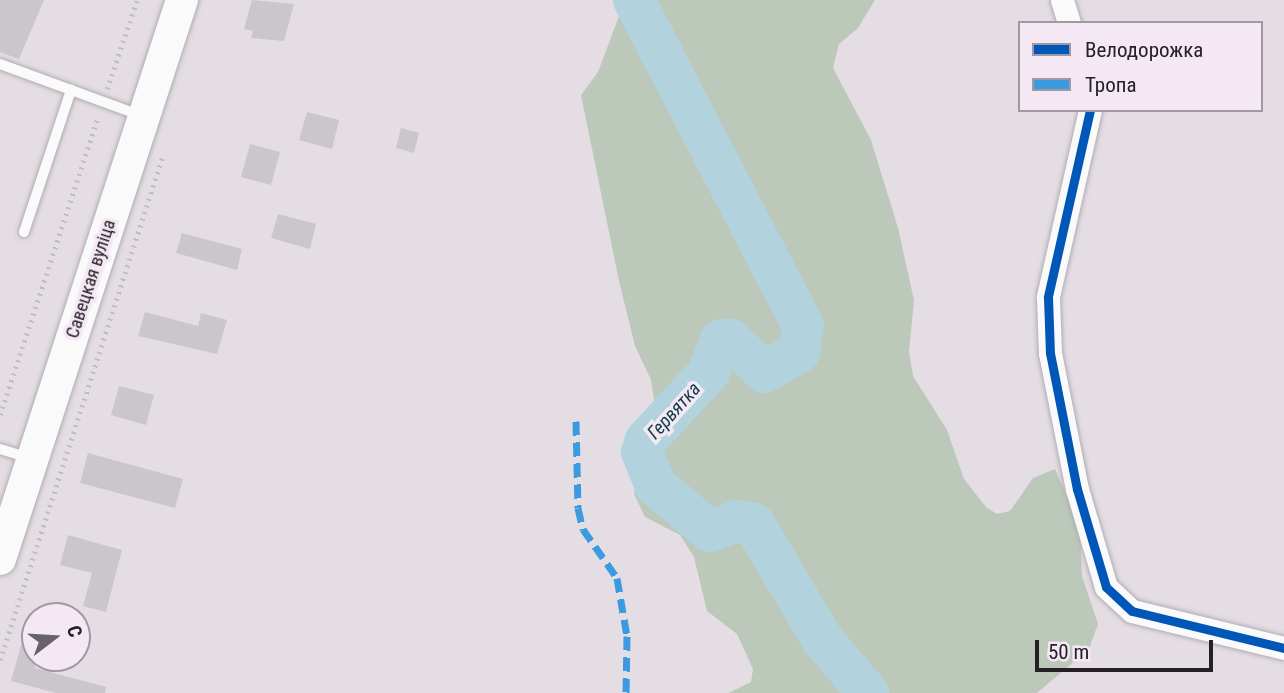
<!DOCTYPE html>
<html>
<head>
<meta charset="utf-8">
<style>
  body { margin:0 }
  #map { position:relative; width:1284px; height:693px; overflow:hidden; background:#e4dee4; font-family:"Roboto Condensed",sans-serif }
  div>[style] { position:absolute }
  .forest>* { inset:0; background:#bbc8ba }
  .river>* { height:42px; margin:-21px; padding:0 21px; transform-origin:21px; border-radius:21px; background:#b2d3de }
  .building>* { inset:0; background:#cac6cc }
  .path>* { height:4.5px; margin-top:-2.25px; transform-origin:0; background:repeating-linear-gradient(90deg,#c0bec0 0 2px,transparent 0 7px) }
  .roads { filter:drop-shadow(0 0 2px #b1adb1) drop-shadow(0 0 2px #b1adb1) }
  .lane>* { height:10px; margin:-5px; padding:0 5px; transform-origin:5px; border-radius:5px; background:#fbfafb }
  .street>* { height:23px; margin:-11.5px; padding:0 11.5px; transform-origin:11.5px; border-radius:11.5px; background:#fbfafb }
  .secondary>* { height:32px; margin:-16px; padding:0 16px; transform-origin:16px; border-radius:16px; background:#fbfafb }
  .quiet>* { height:7px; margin-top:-3.5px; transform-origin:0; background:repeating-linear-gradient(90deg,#3c9be0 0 14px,transparent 0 21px) }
  .cycleway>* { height:9px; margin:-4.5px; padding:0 4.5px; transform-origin:4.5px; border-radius:4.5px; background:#0057b8 }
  span { translate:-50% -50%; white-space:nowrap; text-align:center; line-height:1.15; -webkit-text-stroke:7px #f4e8f4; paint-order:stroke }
  .street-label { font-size:18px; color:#242024 }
  .water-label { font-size:19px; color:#0f3c46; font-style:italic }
  .legend { position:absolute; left:1018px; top:21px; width:245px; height:91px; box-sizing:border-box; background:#f4e8f4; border:2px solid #a198a1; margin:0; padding:9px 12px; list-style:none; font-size:21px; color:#242024 }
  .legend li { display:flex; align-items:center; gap:14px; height:35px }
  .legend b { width:35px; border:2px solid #a198a1 }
  .north { position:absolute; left:21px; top:602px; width:70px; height:70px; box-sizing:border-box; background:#f4e8f4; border:2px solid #a198a1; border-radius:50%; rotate:73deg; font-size:19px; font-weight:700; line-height:28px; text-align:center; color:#242024 }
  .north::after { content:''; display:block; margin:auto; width:24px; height:32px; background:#676267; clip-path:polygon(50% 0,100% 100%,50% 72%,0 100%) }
  .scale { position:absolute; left:1035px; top:640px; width:178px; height:32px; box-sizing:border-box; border:4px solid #242024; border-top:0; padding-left:9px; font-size:21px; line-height:24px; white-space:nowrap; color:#242024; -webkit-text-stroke:5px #f4e8f4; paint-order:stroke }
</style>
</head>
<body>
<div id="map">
  <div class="forest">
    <i style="clip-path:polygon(625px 0,875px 0,858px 28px,839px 44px,833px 68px,871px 140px,898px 228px,914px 300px,909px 352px,913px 376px,947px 430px,964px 479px,986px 507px,997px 514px,1010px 511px,1033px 478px,1055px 469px,1080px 526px,1082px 576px,1098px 624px,1089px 649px,1037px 693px,728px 693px,751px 682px,753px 669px,737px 634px,707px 611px,694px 557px,680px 535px,645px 517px,634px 494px,644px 455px,658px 432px,657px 418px,651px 380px,635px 346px,619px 281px,581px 95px,598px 72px)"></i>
  </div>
  <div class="river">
    <i style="left:634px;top:0;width:367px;rotate:62.6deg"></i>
    <i style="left:803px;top:326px;width:26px;rotate:99deg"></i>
    <i style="left:799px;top:352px;width:40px;rotate:150.3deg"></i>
    <i style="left:764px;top:372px;width:46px;rotate:-135.9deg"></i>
    <i style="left:731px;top:340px;width:10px;rotate:180deg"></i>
    <i style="left:721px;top:340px;width:34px;rotate:111deg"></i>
    <i style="left:709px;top:372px;width:93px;rotate:132.8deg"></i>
    <i style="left:646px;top:440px;width:13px;rotate:108deg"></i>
    <i style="left:642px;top:452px;width:35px;rotate:68deg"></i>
    <i style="left:655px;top:485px;width:72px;rotate:39.9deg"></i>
    <i style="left:710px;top:531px;width:29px;rotate:-20deg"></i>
    <i style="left:737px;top:521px;width:17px;rotate:10deg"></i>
    <i style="left:754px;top:524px;width:134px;rotate:59.4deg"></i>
    <i style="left:822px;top:639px;width:71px;rotate:49.6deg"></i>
  </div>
  <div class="building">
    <i style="clip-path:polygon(0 0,44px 0,19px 59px,0 52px)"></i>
    <i style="clip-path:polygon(252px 0,294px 4px,284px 41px,251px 38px,253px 31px,244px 29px)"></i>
    <i style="clip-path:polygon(307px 112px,339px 120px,332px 149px,299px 140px)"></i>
    <i style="clip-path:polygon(401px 128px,419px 133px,414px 153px,396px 148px)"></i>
    <i style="clip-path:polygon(250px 144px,280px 152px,271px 185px,241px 177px)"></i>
    <i style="clip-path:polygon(278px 214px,316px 224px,310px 249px,271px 238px)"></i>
    <i style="clip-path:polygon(182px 233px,242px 249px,237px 270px,176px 253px)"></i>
    <i style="clip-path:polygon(145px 312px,198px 326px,201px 313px,227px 320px,217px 354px,138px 336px)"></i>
    <i style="clip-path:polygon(119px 386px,154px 395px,146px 425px,111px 415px)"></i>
    <i style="clip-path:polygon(88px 453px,183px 479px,175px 508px,80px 483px)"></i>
    <i style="clip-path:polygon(68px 535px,122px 550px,106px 612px,83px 606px,92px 573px,60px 565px)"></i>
    <i style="clip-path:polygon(29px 616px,35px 617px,35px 668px,106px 687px,105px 693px,56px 693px,11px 681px)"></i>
  </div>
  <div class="path">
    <i style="left:107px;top:89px;width:94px;rotate:-71.4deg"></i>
    <i style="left:0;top:415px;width:314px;rotate:-71.8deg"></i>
    <i style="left:0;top:660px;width:531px;rotate:-72.11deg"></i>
  </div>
  <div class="roads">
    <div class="lane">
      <i style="left:0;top:64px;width:151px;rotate:20.1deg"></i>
      <i style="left:24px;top:232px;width:150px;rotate:-71.7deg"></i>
      <i style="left:0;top:449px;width:31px;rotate:17deg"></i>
    </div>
    <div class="street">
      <i style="left:1062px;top:0;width:24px;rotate:73deg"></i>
      <i style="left:1090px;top:110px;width:192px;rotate:102.7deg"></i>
      <i style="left:1048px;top:297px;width:56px;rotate:88deg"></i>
      <i style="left:1050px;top:353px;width:139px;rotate:78.8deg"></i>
      <i style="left:1077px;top:489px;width:102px;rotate:73.5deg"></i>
      <i style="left:1106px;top:587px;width:35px;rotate:43deg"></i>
      <i style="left:1132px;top:611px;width:156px;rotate:13.7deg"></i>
    </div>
    <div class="secondary">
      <i style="left:0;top:559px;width:588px;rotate:-71.97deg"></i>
    </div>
  </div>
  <div class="quiet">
    <i style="left:576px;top:421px;width:87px;rotate:88.7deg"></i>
    <i style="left:578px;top:508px;width:22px;rotate:77deg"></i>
    <i style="left:583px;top:529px;width:60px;rotate:55.2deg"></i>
    <i style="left:617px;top:578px;width:59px;rotate:80.2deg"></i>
    <i style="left:627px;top:636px;width:57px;rotate:91deg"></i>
  </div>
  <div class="cycleway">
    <i style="left:1090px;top:110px;width:192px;rotate:102.7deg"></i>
    <i style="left:1048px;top:297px;width:56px;rotate:88deg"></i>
    <i style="left:1050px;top:353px;width:139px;rotate:78.8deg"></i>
    <i style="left:1077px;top:489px;width:102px;rotate:73.5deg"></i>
    <i style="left:1106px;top:587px;width:35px;rotate:43deg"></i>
    <i style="left:1132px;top:611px;width:156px;rotate:13.7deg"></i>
  </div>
  <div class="street-label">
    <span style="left:91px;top:279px;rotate:-72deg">Савецкая вуліца</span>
  </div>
  <div class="water-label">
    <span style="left:674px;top:411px;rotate:-48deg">Гервятка</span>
  </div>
  <ul class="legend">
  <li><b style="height:9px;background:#0057b8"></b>Велодорожка</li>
  <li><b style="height:9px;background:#3c9be0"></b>Тропа</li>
  </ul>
  <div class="north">С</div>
  <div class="scale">50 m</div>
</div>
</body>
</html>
